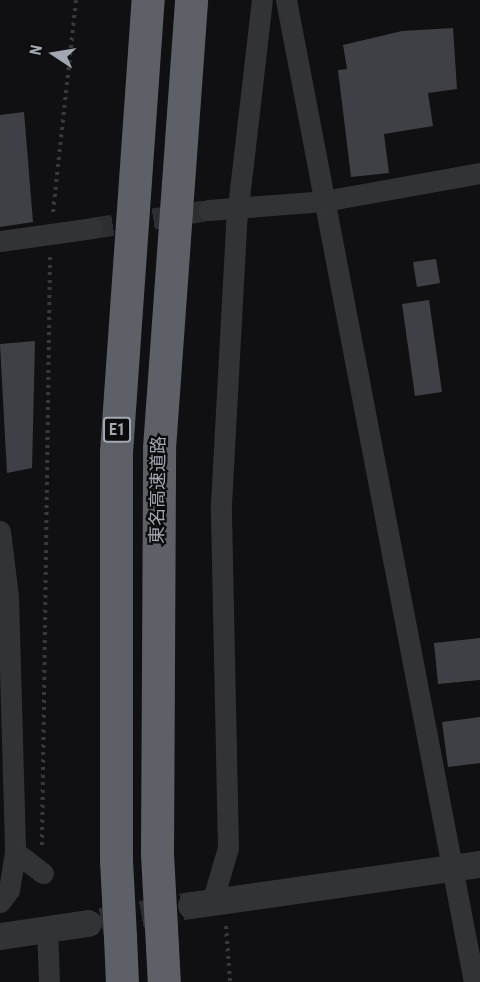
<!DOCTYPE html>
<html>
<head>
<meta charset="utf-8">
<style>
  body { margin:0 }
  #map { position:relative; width:480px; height:982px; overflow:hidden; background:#101012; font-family:"Roboto Condensed","Noto Sans JP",sans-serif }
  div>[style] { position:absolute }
  .building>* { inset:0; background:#3f4045 }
  .minor-tunnel>* { height:21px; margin-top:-10.5px; transform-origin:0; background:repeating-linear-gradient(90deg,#2d2e32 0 21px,transparent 0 31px) }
  .tertiary-tunnel>* { height:27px; margin-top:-13.5px; transform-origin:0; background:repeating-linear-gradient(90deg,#2d2e32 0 27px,transparent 0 41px) }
  .path>* { height:4px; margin-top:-2px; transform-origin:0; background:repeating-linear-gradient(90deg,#373a3d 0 3px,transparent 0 7.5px) }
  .minor>* { height:21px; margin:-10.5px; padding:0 10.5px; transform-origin:10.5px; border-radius:10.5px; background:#313336 }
  .tertiary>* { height:27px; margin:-13.5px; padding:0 13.5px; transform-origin:13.5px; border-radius:13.5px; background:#313336 }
  .motorway>* { height:33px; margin:-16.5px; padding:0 16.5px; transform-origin:16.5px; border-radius:16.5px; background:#5d6167 }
  .motorway-bridge>* { height:33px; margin:-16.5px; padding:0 16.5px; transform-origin:16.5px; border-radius:16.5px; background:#5d6167 }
  span { translate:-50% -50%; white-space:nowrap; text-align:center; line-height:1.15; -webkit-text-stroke:4.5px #0b0b0c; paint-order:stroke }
  .shield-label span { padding:2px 4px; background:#0b0b0c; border:2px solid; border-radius:4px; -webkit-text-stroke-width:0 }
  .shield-label { font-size:16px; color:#a2a8b2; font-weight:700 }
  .street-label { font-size:18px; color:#a2a8b2 }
  .north { position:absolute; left:24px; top:24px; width:60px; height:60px; -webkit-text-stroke:4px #0b0b0c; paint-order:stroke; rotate:282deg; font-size:16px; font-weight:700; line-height:24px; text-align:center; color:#a2a8b2 }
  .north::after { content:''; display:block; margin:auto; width:21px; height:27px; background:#a2a8b2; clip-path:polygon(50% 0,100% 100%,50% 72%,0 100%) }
</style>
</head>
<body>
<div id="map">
  <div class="building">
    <i style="clip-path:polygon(453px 28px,457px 89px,428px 93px,433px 126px,384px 134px,389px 173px,351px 177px,338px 70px,347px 69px,343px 45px,402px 31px)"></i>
    <i style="clip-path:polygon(24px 112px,33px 222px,0 227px,0 115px)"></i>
    <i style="clip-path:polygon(436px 259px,440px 283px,417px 287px,413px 262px)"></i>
    <i style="clip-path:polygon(429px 300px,442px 392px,415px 396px,402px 304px)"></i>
    <i style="clip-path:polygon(35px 341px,32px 468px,7px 473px,0 344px)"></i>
    <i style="clip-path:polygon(480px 638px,480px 680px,438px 684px,434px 643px)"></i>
    <i style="clip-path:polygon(480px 717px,480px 763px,448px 767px,442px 722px)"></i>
  </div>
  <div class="minor-tunnel">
    <i style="left:92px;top:228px;width:117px;rotate:-8.8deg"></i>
  </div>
  <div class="tertiary-tunnel">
    <i style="left:101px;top:921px;width:91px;rotate:-10.1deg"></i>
  </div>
  <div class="path">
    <i style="left:53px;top:212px;width:213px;rotate:-83.8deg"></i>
    <i style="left:42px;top:845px;width:590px;rotate:-89.22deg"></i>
    <i style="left:226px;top:926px;width:56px;rotate:85.9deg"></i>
  </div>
  <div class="minor">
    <i style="left:286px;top:0;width:1000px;rotate:79.16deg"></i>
    <i style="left:208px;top:210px;width:116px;rotate:-4.4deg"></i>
    <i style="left:324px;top:201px;width:158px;rotate:-10.2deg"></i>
    <i style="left:0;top:241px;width:93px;rotate:-8deg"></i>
    <i style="left:0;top:531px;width:65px;rotate:83deg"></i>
    <i style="left:8px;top:596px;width:256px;rotate:88.4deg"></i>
    <i style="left:15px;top:852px;width:38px;rotate:99deg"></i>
    <i style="left:9px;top:890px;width:15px;rotate:127deg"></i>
    <i style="left:15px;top:852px;width:35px;rotate:37deg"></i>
    <i style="left:212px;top:902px;width:56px;rotate:-73.5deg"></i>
    <i style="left:228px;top:848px;width:344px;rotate:-91.2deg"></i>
    <i style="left:221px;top:504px;width:280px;rotate:-86.9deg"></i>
    <i style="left:236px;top:224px;width:226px;rotate:-83.4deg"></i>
    <i style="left:47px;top:929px;width:53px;rotate:87.8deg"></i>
  </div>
  <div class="tertiary">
    <i style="left:191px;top:905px;width:292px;rotate:-8.1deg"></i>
    <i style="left:0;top:936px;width:89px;rotate:-8.4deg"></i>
  </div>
  <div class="motorway">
    <i style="left:157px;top:854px;width:406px;rotate:-89.7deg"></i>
    <i style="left:159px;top:448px;width:449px;rotate:-85.9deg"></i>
    <i style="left:116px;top:860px;width:408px;rotate:-90deg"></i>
    <i style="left:116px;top:452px;width:453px;rotate:-86deg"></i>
    <i style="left:120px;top:937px;width:45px;rotate:87.5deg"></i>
    <i style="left:162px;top:947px;width:35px;rotate:87deg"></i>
  </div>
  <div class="motorway-bridge">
    <i style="left:157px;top:854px;width:93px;rotate:86.9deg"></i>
    <i style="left:116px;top:860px;width:77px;rotate:87deg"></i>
  </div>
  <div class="shield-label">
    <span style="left:117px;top:430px">E1</span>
  </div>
  <div class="street-label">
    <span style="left:158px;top:490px;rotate:-89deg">東名高速道路</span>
  </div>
  <div class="north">N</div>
</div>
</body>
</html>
